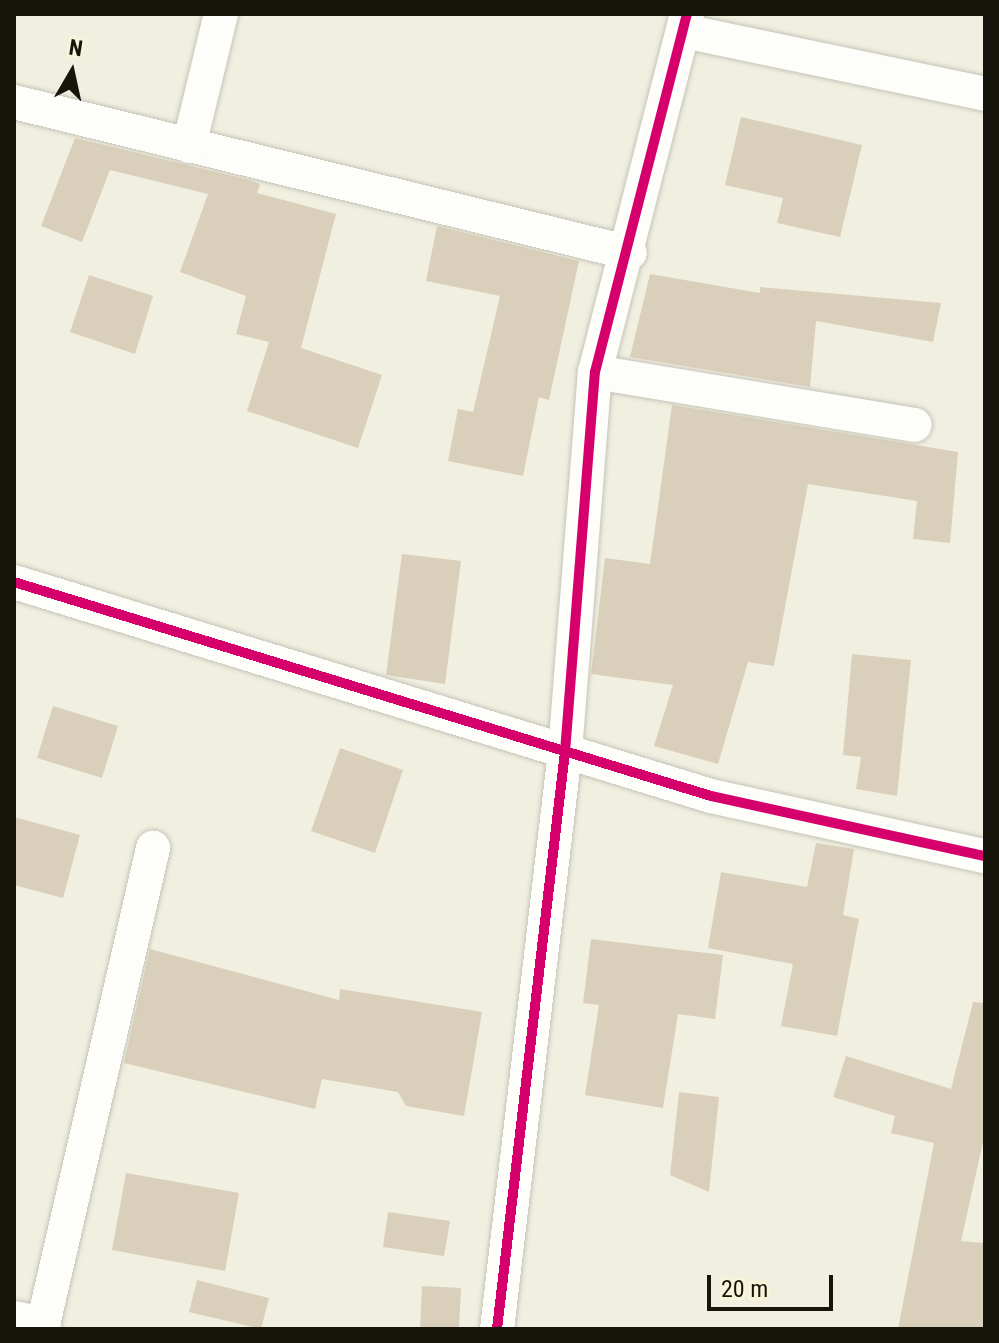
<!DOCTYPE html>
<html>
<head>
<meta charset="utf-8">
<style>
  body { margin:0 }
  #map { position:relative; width:999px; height:1343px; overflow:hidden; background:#f1efe0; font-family:"Roboto Condensed",sans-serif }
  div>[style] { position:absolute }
  .building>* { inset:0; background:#dacfba }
  .roads { filter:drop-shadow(0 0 2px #c5c4b8) drop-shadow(0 0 2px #c5c4b8) }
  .street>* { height:34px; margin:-17px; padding:0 17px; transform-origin:17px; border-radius:17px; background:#fdfdfa }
  .secondary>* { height:44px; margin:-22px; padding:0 22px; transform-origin:22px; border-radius:22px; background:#fdfdfa }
  .cycleway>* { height:10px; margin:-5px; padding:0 5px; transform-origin:5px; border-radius:5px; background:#d6006c }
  span { translate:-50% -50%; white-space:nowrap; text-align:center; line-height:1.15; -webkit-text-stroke:6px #f7f4da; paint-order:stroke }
  .frame { position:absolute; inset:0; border:16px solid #16150c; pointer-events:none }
  .north { position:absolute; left:32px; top:32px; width:80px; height:80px; -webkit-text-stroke:6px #f7f4da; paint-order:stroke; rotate:9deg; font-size:22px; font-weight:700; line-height:32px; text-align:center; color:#16150c }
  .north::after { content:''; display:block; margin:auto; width:28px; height:36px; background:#16150c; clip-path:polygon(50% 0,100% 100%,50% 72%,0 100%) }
  .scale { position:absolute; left:707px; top:1275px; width:126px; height:36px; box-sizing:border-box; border:4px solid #16150c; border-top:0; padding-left:10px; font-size:24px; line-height:28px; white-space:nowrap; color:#16150c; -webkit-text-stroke:6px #f7f4da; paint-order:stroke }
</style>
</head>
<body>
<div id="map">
  <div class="building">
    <i style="clip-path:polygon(741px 117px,862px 145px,840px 237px,777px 223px,783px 198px,725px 185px)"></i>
    <i style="clip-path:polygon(75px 138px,249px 180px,260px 184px,257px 193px,336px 214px,301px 348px,382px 375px,358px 448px,247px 411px,269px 342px,236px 334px,246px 296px,180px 272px,208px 194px,110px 170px,82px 242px,41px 226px)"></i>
    <i style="clip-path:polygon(437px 226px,579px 261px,549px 400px,539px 397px,523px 476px,448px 461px,458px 409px,473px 412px,500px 296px,426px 281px)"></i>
    <i style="clip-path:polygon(650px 274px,760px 293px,760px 287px,941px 303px,933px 342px,816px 321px,810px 387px,630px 357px)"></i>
    <i style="clip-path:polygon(89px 275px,153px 296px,135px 354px,70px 332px)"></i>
    <i style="clip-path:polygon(672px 405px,958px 452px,950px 543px,913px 539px,917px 501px,808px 484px,774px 666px,748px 662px,718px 764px,654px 746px,673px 685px,591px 674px,605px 558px,650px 564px)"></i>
    <i style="clip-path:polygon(402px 554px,461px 561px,445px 684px,386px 675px)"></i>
    <i style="clip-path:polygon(852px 654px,911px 660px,897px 796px,856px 789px,861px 757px,843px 755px)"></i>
    <i style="clip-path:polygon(53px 706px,118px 726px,102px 778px,37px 758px)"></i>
    <i style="clip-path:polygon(340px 748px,403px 770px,375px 853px,311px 831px)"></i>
    <i style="clip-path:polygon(14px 817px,80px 835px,63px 898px,14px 885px)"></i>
    <i style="clip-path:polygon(816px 843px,854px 849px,843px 915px,859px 919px,837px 1036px,781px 1026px,793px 964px,708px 948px,721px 872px,807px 887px)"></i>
    <i style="clip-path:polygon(591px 939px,723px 955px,715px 1019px,678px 1014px,663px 1108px,585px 1095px,599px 1005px,583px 1003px)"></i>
    <i style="clip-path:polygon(150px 949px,339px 1000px,340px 989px,482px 1012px,464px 1116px,406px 1106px,398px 1092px,322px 1079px,315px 1109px,124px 1063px)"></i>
    <i style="clip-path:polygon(973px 1002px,985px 1003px,985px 1133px,961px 1241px,985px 1243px,985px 1329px,898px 1329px,934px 1143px,891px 1133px,895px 1116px,833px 1097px,846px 1056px,951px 1089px)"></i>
    <i style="clip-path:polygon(679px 1092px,719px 1097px,709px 1192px,670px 1175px)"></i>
    <i style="clip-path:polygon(126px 1173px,239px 1193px,225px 1271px,112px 1250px)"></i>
    <i style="clip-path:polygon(388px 1212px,450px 1221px,444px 1256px,383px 1247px)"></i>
    <i style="clip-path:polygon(197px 1280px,269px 1298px,261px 1329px,189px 1312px)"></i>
    <i style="clip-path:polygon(422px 1286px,461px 1288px,459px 1329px,420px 1329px)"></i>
  </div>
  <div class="roads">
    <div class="street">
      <i style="left:684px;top:31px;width:308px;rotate:11.8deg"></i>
      <i style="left:14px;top:102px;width:634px;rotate:13.77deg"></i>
      <i style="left:189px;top:146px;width:136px;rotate:-76.4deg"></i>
      <i style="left:595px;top:372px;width:324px;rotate:9.4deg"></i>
      <i style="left:14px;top:582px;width:729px;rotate:17.07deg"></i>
      <i style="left:711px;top:796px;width:280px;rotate:12.4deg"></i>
      <i style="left:42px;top:1329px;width:494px;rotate:-77deg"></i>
      <i style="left:497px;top:1329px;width:581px;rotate:-83.28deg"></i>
      <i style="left:565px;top:752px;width:381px;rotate:-85.5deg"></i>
      <i style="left:595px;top:372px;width:370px;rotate:-75.6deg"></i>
    </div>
    <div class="secondary">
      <i style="left:14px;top:1323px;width:26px;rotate:13deg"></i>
    </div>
  </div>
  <div class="cycleway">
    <i style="left:14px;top:582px;width:729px;rotate:17.07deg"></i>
    <i style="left:711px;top:796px;width:280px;rotate:12.4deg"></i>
    <i style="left:497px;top:1329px;width:581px;rotate:-83.28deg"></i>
    <i style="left:565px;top:752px;width:381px;rotate:-85.5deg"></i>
    <i style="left:595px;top:372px;width:370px;rotate:-75.6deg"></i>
  </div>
  <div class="frame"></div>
  <div class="north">N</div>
  <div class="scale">20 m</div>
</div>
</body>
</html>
